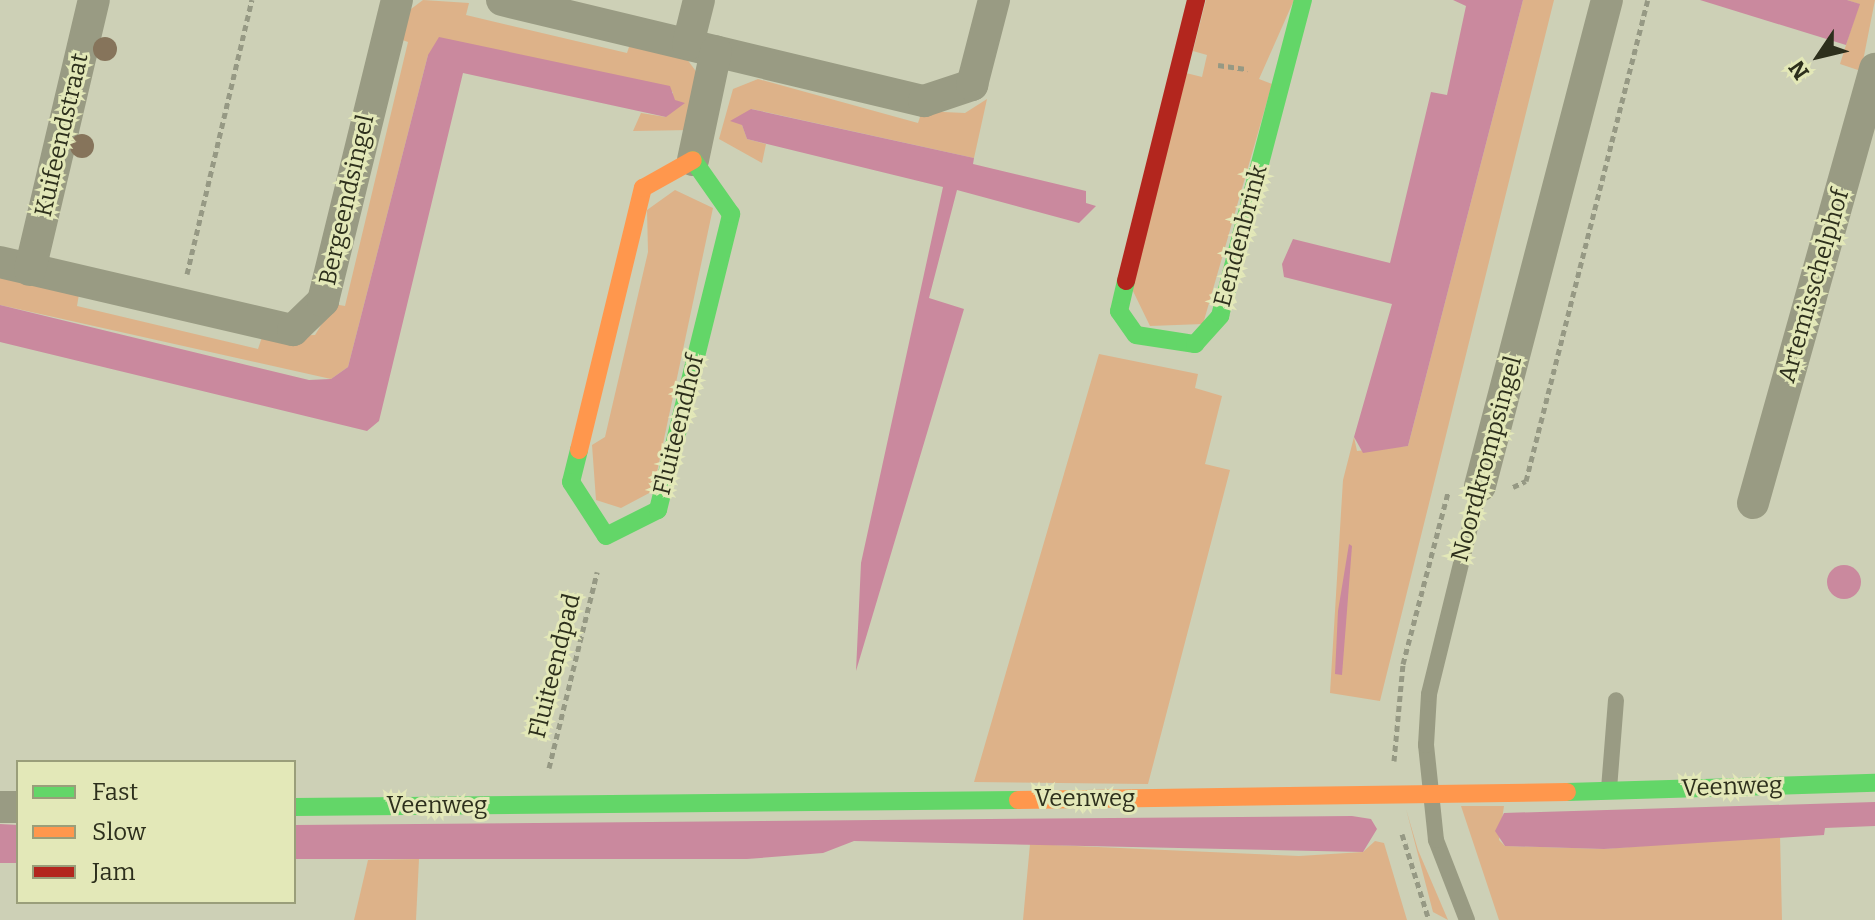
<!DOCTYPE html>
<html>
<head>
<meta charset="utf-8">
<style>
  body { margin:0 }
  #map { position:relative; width:1875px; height:920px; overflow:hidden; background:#cdd0b6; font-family:Bitter,serif }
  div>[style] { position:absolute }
  .green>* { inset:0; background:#ddb289 }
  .water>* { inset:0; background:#ca899e }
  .round { border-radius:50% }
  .path>* { height:5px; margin-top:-2.5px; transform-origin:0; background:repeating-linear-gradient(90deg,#969984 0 6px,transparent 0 10px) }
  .lane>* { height:16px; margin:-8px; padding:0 8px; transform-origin:8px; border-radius:8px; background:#999b83 }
  .street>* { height:32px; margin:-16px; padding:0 16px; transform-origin:16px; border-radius:16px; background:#999b83 }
  .fast>* { height:18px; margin:-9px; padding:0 9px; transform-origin:9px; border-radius:9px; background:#63d668 }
  .slow>* { height:18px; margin:-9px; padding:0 9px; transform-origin:9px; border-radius:9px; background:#ff974d }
  .jam>* { height:18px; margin:-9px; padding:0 9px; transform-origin:9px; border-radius:9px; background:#b3261e }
  .trees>* { width:24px; height:24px; margin:-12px; border-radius:50%; background:#86745b }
  span { translate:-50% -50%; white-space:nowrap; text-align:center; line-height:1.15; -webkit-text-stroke:6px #e3e8b8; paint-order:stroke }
  .street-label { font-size:24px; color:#2d2f1c }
  .legend { position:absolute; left:16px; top:760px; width:280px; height:144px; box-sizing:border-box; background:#e3e8b8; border:2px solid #9a9e7a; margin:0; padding:10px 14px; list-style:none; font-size:24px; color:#2d2f1c }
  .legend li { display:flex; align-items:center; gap:16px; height:40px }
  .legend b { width:40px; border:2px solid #9a9e7a }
  .north { position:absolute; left:1779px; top:16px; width:80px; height:80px; -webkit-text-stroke:6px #e3e8b8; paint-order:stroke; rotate:235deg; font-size:22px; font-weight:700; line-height:32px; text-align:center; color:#2d2f1c }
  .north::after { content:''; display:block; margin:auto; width:28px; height:36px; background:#2d2f1c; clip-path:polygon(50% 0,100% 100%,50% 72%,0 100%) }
</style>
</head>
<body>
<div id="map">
  <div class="green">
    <i style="clip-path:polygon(423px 0,469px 3px,466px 15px,627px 53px,631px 41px,686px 58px,698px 74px,690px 130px,633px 131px,641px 113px,666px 117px,673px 92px,428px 55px,348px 367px,331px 379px,0 305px,0 275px,79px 294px,77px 306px,258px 349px,262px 337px,315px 335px,334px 304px,345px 306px,408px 42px,397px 38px,407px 12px)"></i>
    <i style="clip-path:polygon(1206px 0,1294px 0,1259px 79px,1272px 84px,1203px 324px,1150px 326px,1131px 287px,1186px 73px,1202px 77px,1207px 55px,1193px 51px)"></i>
    <i style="clip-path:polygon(1523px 0,1554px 0,1380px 701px,1330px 693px,1343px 480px,1354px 437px,1357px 451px,1408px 446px)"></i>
    <i style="clip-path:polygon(1847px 0,1875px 0,1861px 71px,1840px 64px,1859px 4px)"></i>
    <i style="clip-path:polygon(758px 79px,918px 123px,922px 111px,965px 113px,987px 99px,974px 158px,752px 109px,742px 125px,747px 139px,766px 144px,762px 163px,719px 139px,733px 89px)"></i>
    <i style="clip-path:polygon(675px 190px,713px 208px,653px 491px,621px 508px,596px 500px,592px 445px,605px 437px,648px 252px,647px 210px)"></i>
    <i style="clip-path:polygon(1099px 354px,1198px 374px,1195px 388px,1222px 396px,1205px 464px,1230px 470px,1148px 784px,974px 782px)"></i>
    <i style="clip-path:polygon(1461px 806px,1504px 806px,1499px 840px,1505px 846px,1604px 849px,1780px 835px,1782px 920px,1499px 920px)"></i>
    <i style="clip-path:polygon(1406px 809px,1418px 850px,1448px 920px,1433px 912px)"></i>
    <i style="clip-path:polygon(1375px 841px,1384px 843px,1407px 920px,1023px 920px,1030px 844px,1299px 856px,1363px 852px)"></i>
    <i style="clip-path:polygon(419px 859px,416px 920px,354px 920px,368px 860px)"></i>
  </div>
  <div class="water">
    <i style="clip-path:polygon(1453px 0,1523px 0,1408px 446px,1363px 453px,1354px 437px,1392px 304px,1284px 277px,1282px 264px,1293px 239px,1390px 263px,1431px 92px,1447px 95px,1466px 6px)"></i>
    <i style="clip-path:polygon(1700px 0,1847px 0,1860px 4px,1846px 45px)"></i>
    <i style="clip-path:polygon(439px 37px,670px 86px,675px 100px,685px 103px,666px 117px,463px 73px,379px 421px,367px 431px,0 342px,0 305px,309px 380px,331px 379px,348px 367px,428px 55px)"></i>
    <i style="clip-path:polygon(751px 109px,974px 158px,973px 164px,1086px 191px,1086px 203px,1096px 206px,1079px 223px,957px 190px,929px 298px,964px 309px,856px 671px,861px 563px,943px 187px,747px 139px,742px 125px,730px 121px)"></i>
    <i style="clip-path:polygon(1349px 544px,1352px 546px,1342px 675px,1335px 674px,1338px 611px)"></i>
    <i class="round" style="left:1827px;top:565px;width:34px;height:34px"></i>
    <i style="clip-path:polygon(1875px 802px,1875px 826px,1825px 828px,1824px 835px,1604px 849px,1505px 846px,1495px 831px,1504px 813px)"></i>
    <i style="clip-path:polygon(1352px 816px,1371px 819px,1377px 829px,1363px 852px,854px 841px,823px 853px,747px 859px,294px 859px,294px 825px)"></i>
    <i style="clip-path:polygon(0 824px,18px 825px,18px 863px,0 863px)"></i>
  </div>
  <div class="path">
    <i style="left:1218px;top:65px;width:30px;rotate:8deg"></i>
    <i style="left:187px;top:274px;width:282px;rotate:-76.7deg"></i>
    <i style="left:1513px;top:487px;width:14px;rotate:-25deg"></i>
    <i style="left:1526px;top:481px;width:496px;rotate:-75.8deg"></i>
    <i style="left:1394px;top:761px;width:97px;rotate:-84.7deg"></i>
    <i style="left:1403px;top:664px;width:177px;rotate:-75.3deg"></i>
    <i style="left:549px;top:768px;width:202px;rotate:-76.2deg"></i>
    <i style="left:1402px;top:834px;width:90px;rotate:72.6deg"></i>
  </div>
  <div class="lane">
    <i style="left:1609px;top:789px;width:89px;rotate:-85.5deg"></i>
    <i style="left:1467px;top:920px;width:86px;rotate:-111.2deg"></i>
    <i style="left:1436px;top:840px;width:96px;rotate:-96deg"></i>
    <i style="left:1426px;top:745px;width:51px;rotate:-86.6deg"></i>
    <i style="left:1429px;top:694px;width:214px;rotate:-76.2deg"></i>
  </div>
  <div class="street">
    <i style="left:502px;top:0;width:434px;rotate:13.5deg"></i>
    <i style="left:924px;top:101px;width:51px;rotate:-18.4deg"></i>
    <i style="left:972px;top:85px;width:88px;rotate:-75.5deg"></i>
    <i style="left:688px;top:44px;width:45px;rotate:-76deg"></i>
    <i style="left:693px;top:160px;width:111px;rotate:-78.1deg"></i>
    <i style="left:0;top:262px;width:301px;rotate:13.1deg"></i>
    <i style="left:293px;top:330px;width:42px;rotate:-44deg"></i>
    <i style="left:323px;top:301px;width:310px;rotate:-76.2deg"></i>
    <i style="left:30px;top:270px;width:277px;rotate:-76.7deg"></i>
    <i style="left:1480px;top:486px;width:502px;rotate:-75.36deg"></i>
    <i style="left:1753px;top:503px;width:451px;rotate:-74.3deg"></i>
    <i style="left:0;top:807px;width:18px"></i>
  </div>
  <div class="fast">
    <i style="left:1126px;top:281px;width:31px;rotate:103deg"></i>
    <i style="left:1119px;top:311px;width:29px;rotate:55deg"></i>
    <i style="left:1136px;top:335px;width:60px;rotate:8.7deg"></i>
    <i style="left:1195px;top:344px;width:38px;rotate:-48deg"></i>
    <i style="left:1220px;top:316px;width:327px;rotate:-75.3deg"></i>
    <i style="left:579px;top:450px;width:33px;rotate:104deg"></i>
    <i style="left:571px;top:482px;width:64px;rotate:57.1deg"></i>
    <i style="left:606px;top:536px;width:58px;rotate:-26.6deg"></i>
    <i style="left:658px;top:510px;width:305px;rotate:-76.1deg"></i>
    <i style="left:731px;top:214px;width:66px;rotate:-125.1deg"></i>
    <i style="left:1567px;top:792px;width:308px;rotate:-1.7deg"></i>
    <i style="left:294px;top:807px;width:724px;rotate:-0.55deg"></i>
  </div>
  <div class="slow">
    <i style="left:579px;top:450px;width:270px;rotate:-76.3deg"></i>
    <i style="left:643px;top:188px;width:57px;rotate:-29.2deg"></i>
    <i style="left:1018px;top:800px;width:549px;rotate:-0.83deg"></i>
  </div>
  <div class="jam">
    <i style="left:1126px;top:281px;width:290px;rotate:-76deg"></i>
  </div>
  <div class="trees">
    <i style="left:105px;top:49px"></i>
    <i style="left:82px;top:146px"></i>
  </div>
  <div class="street-label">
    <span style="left:62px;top:135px;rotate:-77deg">Kuifeendstraat</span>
    <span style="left:347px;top:200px;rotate:-77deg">Bergeendsingel</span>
    <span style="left:1241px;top:236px;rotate:-75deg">Eendenbrink</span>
    <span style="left:1814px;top:286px;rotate:-74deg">Artemisschelphof</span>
    <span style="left:679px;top:425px;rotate:-76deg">Fluiteendhof</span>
    <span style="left:1487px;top:459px;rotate:-75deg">Noordkrompsingel</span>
    <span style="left:555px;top:666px;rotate:-76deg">Fluiteendpad</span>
    <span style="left:1732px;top:787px;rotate:-2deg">Veenweg</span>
    <span style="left:1085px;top:799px">Veenweg</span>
    <span style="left:437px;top:806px">Veenweg</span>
  </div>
  <ul class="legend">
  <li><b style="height:10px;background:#63d668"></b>Fast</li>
  <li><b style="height:10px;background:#ff974d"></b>Slow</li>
  <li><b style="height:10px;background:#b3261e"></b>Jam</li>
  </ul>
  <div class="north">N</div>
</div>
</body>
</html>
